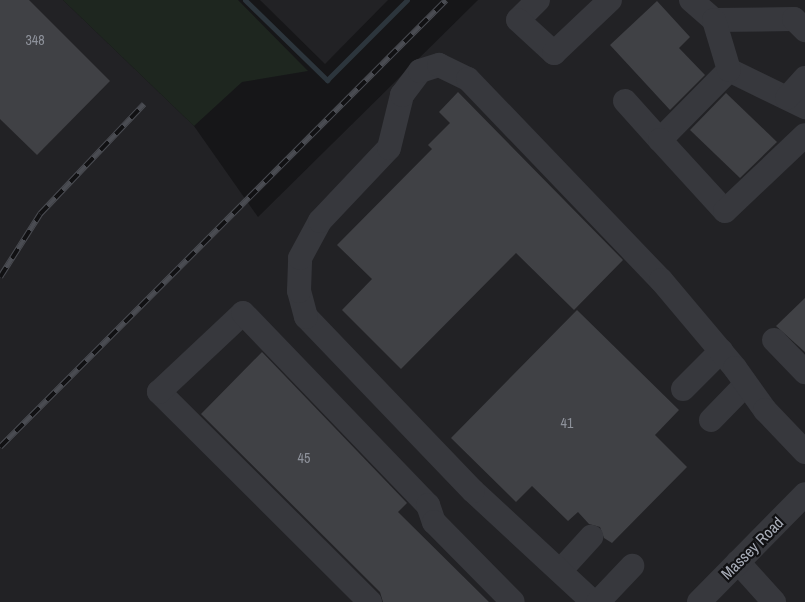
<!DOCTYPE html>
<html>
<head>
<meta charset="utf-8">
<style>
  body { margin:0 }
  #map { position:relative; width:805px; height:602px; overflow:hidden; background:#161618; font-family:"Archivo Narrow",sans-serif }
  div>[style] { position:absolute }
  .built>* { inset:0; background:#222225 }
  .green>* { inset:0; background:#1e261f }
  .stream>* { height:5px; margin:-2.5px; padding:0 2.5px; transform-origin:2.5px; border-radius:2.5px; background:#2c353c }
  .building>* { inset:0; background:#404145 }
  .minor>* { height:24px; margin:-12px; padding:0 12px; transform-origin:12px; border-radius:12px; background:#37383d }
  .rail>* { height:5.5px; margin-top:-2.75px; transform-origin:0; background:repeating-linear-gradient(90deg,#111113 0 11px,#4a4c52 0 22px); box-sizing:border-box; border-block:1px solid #4a4c52 }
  span { translate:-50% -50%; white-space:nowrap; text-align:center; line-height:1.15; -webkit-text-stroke:4.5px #111113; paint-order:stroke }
  .number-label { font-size:14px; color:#8e929b }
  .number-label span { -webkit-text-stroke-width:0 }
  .street-label { font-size:16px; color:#a8adb8 }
</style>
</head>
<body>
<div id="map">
  <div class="built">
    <i style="clip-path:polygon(0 0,63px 0,194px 126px,258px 217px,478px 0,805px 0,805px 602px,0 602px)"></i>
    <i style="clip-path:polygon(260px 0,388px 0,325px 64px)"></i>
  </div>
  <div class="green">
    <i style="clip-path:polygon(63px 0,238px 0,308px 71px,242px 82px,194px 126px)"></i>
  </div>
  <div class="stream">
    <i style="left:245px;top:0;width:115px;rotate:44.3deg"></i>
    <i style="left:327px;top:80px;width:113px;rotate:-45deg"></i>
  </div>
  <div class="building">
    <i style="clip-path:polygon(0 0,29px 0,110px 81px,37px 155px,0 119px)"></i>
    <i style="clip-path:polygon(657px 1px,690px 37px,679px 48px,705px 75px,670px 110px,610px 45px)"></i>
    <i style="clip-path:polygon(458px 92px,623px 260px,574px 310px,516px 253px,401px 369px,342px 310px,372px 279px,337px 245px,432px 149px,428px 145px,450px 123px,439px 112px)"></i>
    <i style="clip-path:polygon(726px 93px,777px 142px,740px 178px,690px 130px)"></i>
    <i style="clip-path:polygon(805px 298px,805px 352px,776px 326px)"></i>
    <i style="clip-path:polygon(577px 310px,679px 410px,655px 435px,687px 467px,612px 543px,604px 538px,600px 527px,589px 524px,578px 512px,568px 521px,532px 486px,516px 502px,451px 438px)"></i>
    <i style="clip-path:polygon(262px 352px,407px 503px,398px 512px,489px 602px,383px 602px,380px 592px,201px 414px)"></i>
  </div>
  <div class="minor">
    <i style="left:538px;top:0;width:28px;rotate:135deg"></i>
    <i style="left:518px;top:20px;width:49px;rotate:42.5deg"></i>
    <i style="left:554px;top:53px;width:77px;rotate:-43.4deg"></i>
    <i style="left:691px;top:0;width:30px;rotate:41deg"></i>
    <i style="left:714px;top:20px;width:80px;rotate:-0.7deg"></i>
    <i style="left:794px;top:19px;width:16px;rotate:45deg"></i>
    <i style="left:729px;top:70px;width:85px;rotate:26deg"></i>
    <i style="left:787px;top:98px;width:27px;rotate:-48deg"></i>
    <i style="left:625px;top:101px;width:52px;rotate:48.1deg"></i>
    <i style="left:660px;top:140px;width:98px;rotate:-45.4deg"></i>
    <i style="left:729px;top:70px;width:52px;rotate:-106.7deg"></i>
    <i style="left:660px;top:140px;width:96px;rotate:47.5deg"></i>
    <i style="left:725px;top:211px;width:110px;rotate:-43.5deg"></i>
    <i style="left:774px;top:340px;width:45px;rotate:45.9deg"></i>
    <i style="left:683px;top:389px;width:54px;rotate:-45deg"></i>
    <i style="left:711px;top:420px;width:50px;rotate:-45.8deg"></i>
    <i style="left:738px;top:562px;width:54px;rotate:48deg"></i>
    <i style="left:561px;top:570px;width:45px;rotate:-47.7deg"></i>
    <i style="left:370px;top:602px;width:298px;rotate:-135.1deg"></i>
    <i style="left:159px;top:392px;width:115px;rotate:-43.2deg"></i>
    <i style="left:243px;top:313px;width:267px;rotate:46.1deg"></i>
    <i style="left:428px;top:505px;width:18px;rotate:71deg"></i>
    <i style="left:434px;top:522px;width:112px;rotate:45.4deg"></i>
    <i style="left:593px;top:602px;width:163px;rotate:-137.2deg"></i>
    <i style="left:473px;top:491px;width:241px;rotate:-133.8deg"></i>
    <i style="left:306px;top:317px;width:27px;rotate:-105deg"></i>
    <i style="left:299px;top:291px;width:33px;rotate:-88deg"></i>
    <i style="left:300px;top:258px;width:42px;rotate:-61.6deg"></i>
    <i style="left:320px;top:221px;width:100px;rotate:-46.6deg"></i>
    <i style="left:389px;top:148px;width:55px;rotate:-76.2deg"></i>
    <i style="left:402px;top:95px;width:30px;rotate:-53deg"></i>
    <i style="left:420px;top:71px;width:20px;rotate:-18deg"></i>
    <i style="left:439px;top:65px;width:32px;rotate:26deg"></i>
    <i style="left:468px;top:79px;width:279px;rotate:46.2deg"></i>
    <i style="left:661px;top:280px;width:115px;rotate:49.9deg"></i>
    <i style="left:735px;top:368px;width:52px;rotate:54.5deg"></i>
    <i style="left:765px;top:410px;width:58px;rotate:46.4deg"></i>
    <i style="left:598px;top:602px;width:50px;rotate:-46.6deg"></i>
    <i style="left:699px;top:602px;width:151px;rotate:-45.5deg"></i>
  </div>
  <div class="rail">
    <i style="left:0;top:277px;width:75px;rotate:-57.6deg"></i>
    <i style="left:40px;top:214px;width:151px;rotate:-46.6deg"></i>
    <i style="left:0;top:447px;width:631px;rotate:-45.06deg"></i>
  </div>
  <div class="number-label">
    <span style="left:35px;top:40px">348</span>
    <span style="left:567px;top:423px">41</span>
    <span style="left:304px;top:458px">45</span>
  </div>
  <div class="street-label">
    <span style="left:752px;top:548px;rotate:-45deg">Massey Road</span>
  </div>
</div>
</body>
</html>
